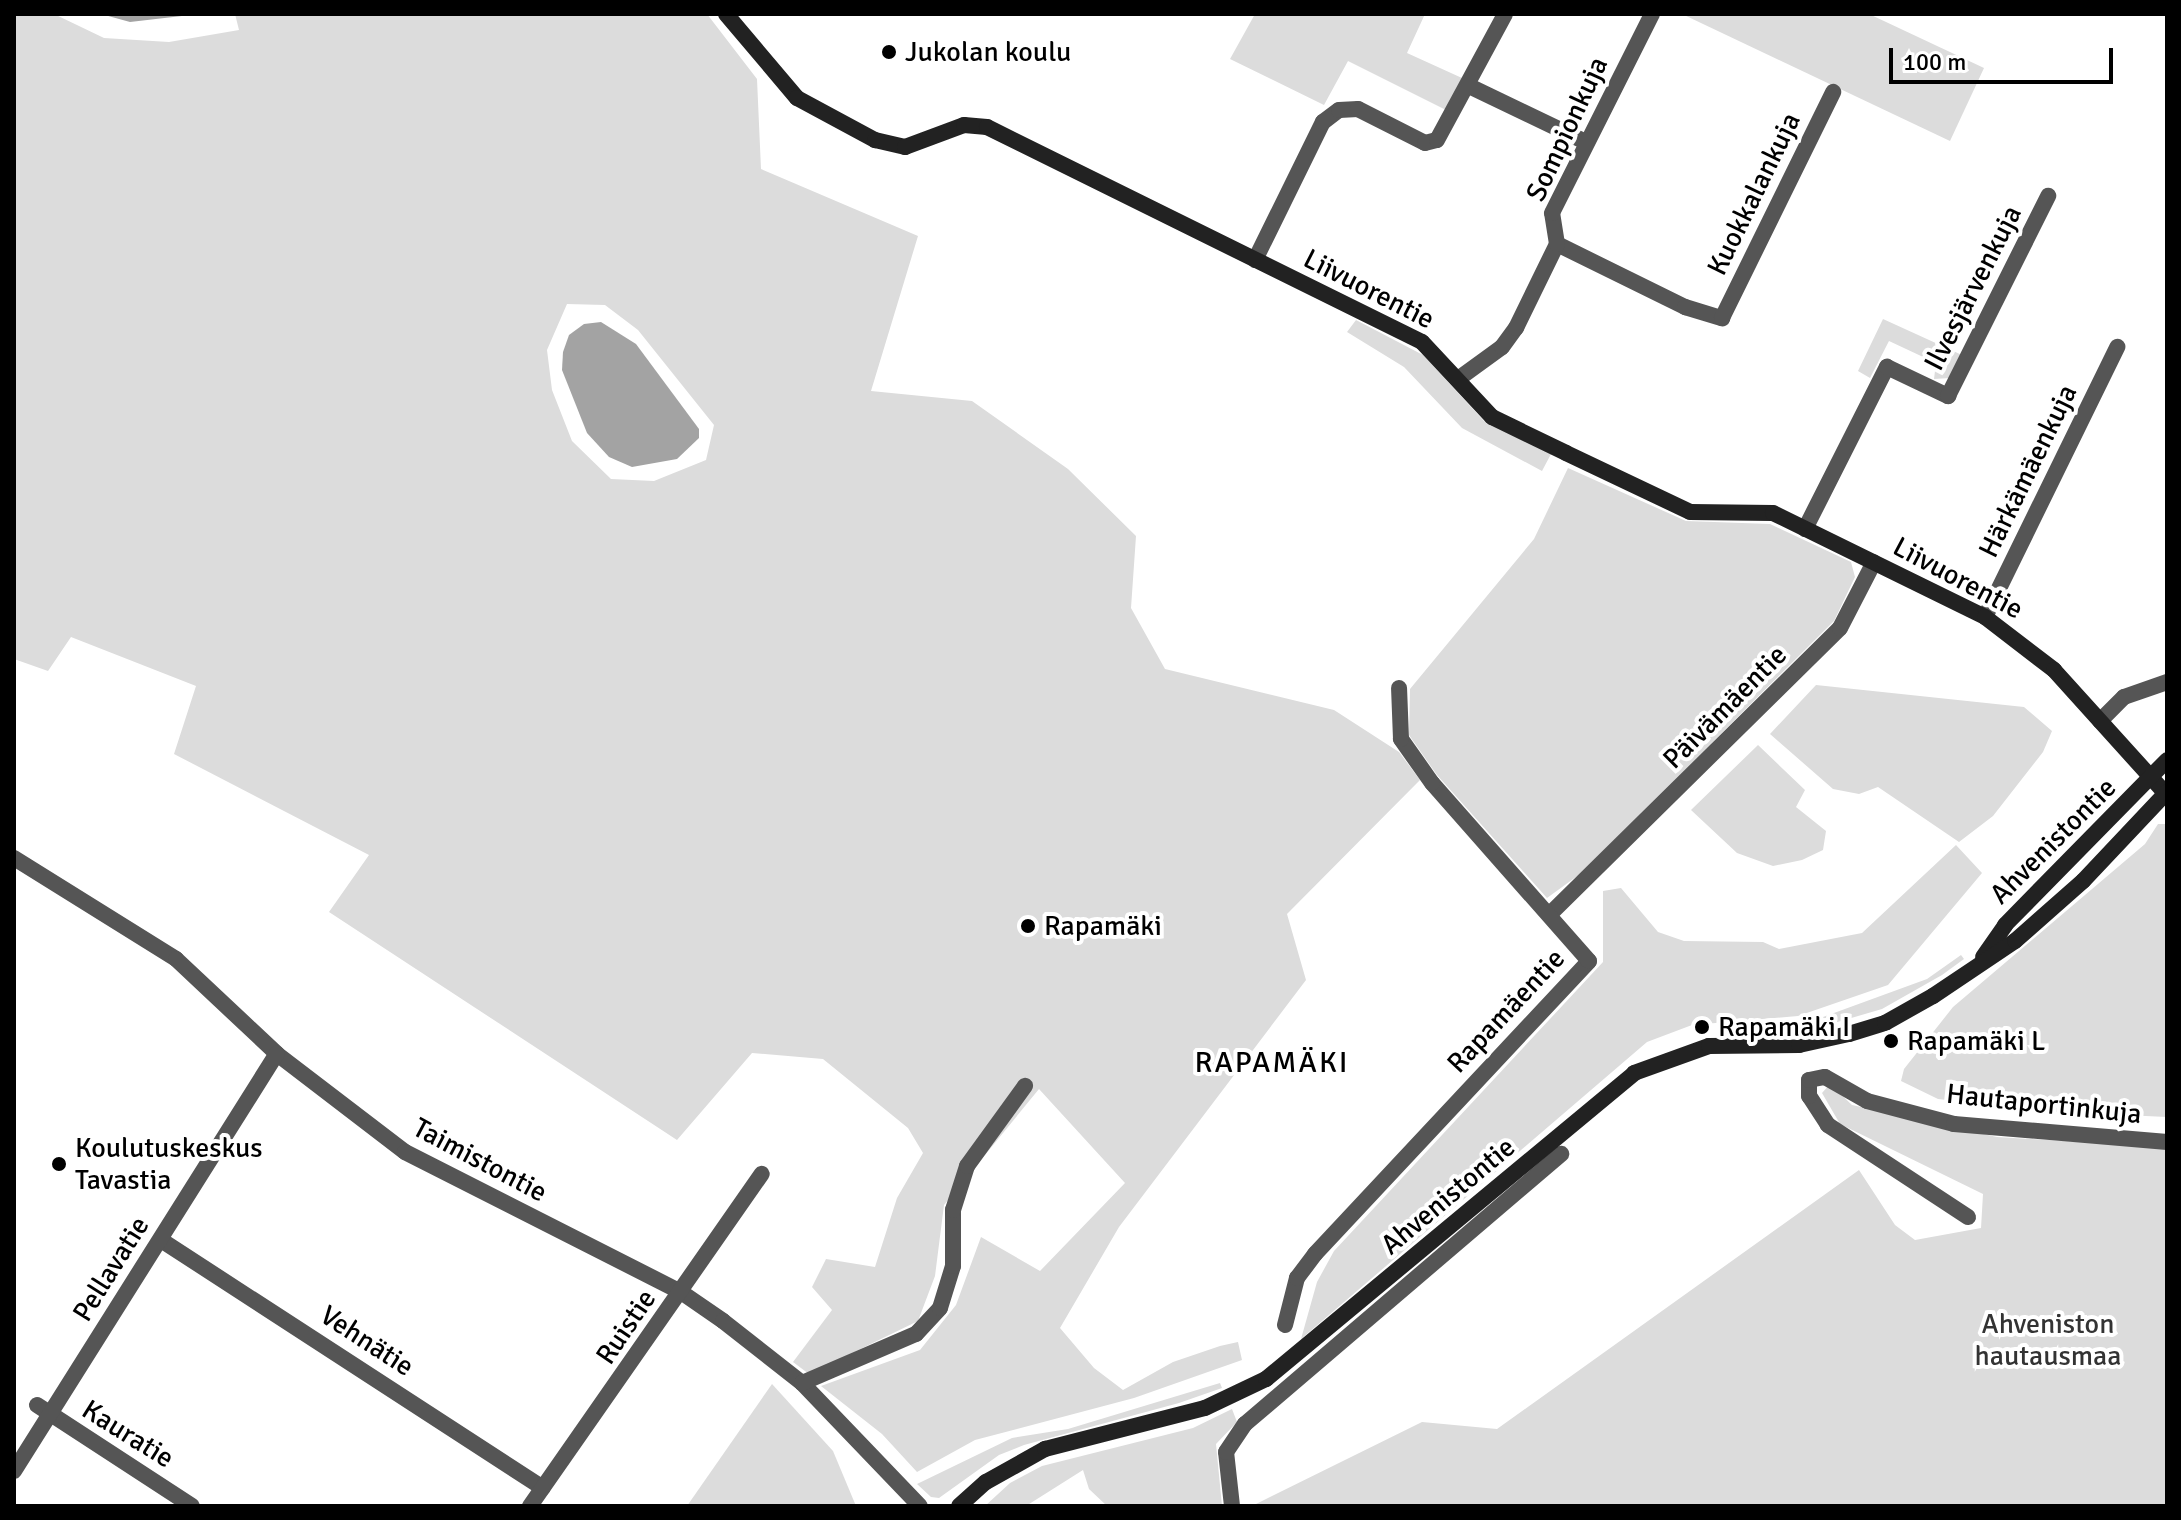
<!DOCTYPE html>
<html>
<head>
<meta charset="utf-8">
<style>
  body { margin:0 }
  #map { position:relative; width:2181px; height:1520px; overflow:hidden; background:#fff; font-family:Signika,sans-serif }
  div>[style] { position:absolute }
  .green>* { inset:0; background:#dcdcdc }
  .water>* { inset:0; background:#a3a3a3 }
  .street>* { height:16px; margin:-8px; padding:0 8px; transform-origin:8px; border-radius:8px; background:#555 }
  .secondary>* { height:16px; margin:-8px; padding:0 8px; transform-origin:8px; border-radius:8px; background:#222 }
  .dots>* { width:22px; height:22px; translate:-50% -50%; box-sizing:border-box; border:4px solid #fff; border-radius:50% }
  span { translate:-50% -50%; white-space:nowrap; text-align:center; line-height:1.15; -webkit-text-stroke:8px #fff; paint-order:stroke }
  .poi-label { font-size:28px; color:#000 }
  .left { translate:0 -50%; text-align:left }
  .street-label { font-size:28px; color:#000 }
  .park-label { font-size:28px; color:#333 }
  .neighbourhood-label { font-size:30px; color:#000; letter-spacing:2px }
  .frame { position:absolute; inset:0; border:16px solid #000; pointer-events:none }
  .scale { position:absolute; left:1889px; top:48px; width:224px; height:36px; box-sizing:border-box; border:4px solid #000; border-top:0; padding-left:10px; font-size:24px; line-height:28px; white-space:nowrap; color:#000; -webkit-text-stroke:6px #fff; paint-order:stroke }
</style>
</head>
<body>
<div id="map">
  <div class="green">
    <i style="clip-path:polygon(evenodd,14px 14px,54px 14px,104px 38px,169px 42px,239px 30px,235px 14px,707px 14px,757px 79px,761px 169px,918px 236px,871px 391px,972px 401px,1068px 469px,1136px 536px,1131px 608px,1165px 669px,1334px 710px,1399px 752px,1420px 780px,1287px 914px,1306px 980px,1119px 1227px,1060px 1328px,1094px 1368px,1123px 1390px,1173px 1362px,1220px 1346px,1238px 1342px,1242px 1360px,1134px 1398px,975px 1440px,917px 1472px,882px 1434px,821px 1386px,920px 1350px,956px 1305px,981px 1237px,1040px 1271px,1125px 1183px,1039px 1089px,944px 1205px,935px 1276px,918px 1321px,809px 1374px,793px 1362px,832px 1310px,812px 1287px,826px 1259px,875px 1267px,897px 1198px,923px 1153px,908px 1128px,823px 1059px,752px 1053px,677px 1140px,329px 912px,369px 855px,174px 754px,196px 686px,71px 637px,48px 671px,14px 659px,14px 14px,567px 304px,605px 305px,638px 330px,714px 425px,706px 460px,654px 481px,611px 479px,572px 441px,552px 390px,547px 350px,567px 304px)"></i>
    <i style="clip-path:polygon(1255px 14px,1425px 14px,1407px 53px,1462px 78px,1446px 110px,1348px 61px,1324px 105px,1230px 59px)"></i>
    <i style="clip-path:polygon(1682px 14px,1869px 14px,1984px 68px,1950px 141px)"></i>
    <i style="clip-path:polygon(1883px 319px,1962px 355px,1950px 378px,1934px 379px,1936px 363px,1889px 341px,1870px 378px,1858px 371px)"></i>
    <i style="clip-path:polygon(1356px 320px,1423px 355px,1484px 421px,1551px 454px,1542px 471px,1462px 428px,1404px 367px,1347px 332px)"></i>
    <i style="clip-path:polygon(1568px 468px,1686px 521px,1770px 524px,1851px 562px,1855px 577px,1834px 621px,1580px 874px,1547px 898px,1437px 775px,1409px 735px,1410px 689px,1534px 539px)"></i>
    <i style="clip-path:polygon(1816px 685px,2024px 707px,2052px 731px,2043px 752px,1993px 816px,1959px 842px,1878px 787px,1859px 794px,1833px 789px,1770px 734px)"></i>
    <i style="clip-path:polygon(1758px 745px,1805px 790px,1796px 807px,1826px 831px,1823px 850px,1802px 860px,1773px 866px,1737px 853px,1691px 810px)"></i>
    <i style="clip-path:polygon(2158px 824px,2167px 824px,2167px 1117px,2038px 1111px,1938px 1099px,1901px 1081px,1904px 1069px,1953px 1007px,2145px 844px)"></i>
    <i style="clip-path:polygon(1956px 845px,1982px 873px,1888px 985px,1798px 1016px,1692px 1025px,1647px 1042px,1301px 1339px,1317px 1282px,1334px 1251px,1603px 962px,1603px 891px,1621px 888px,1658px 932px,1684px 941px,1763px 942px,1779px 949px,1862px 933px)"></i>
    <i style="clip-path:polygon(1961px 955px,1964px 959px,1942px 975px,1882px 1009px,1824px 1026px,1823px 1017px,1927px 979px)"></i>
    <i style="clip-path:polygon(1830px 1084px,1852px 1105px,1997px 1137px,2167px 1147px,2167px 1506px,1252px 1506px,1422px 1422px,1497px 1429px,1859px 1170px,1895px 1225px,1915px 1240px,1981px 1228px,1983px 1194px,1840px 1124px,1822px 1093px)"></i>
    <i style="clip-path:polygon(1220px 1383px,1222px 1388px,1179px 1403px,1024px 1445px,999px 1455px,939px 1498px,931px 1497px,917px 1484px,1012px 1438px,1068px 1429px)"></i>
    <i style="clip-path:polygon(772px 1384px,833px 1451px,856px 1506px,687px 1506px)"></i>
    <i style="clip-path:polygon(1232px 1409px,1237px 1422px,1216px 1444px,1222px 1506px,1107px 1506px,1089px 1489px,1083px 1470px,1026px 1506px,985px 1506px,1010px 1483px,1042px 1466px,1193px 1428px)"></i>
  </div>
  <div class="water">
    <i style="clip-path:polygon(101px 14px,199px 14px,130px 22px)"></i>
    <i style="clip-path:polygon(601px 322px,636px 344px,699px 429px,699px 438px,677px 459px,632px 467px,609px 457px,587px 433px,562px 370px,563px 352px,569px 335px,584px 324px)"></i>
  </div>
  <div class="street">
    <i style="left:1469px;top:86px;width:130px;rotate:25.6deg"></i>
    <i style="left:1557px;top:244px;width:143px;rotate:26.2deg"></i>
    <i style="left:1685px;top:307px;width:39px;rotate:17deg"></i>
    <i style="left:1722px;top:318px;width:252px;rotate:-63.8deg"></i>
    <i style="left:1255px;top:260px;width:154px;rotate:-63.8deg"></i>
    <i style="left:1323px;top:122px;width:20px;rotate:-37deg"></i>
    <i style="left:1339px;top:110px;width:19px;rotate:-3deg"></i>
    <i style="left:1358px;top:109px;width:75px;rotate:26.9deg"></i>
    <i style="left:1425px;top:143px;width:12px;rotate:-14deg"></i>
    <i style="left:1437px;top:140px;width:143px;rotate:-61.6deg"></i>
    <i style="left:1458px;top:379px;width:54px;rotate:-36deg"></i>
    <i style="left:1502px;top:347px;width:24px;rotate:-54deg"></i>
    <i style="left:1516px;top:328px;width:93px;rotate:-64deg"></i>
    <i style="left:1557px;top:244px;width:31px;rotate:-99deg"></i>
    <i style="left:1552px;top:213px;width:223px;rotate:-63.3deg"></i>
    <i style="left:1805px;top:529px;width:182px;rotate:-63.2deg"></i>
    <i style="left:1887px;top:367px;width:68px;rotate:25.4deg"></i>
    <i style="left:1948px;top:396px;width:224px;rotate:-63.4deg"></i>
    <i style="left:1985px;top:617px;width:301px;rotate:-63.9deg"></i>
    <i style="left:2100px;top:721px;width:34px;rotate:-45deg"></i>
    <i style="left:2124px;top:697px;width:46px;rotate:-19.2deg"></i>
    <i style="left:14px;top:858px;width:191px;rotate:31.9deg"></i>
    <i style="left:176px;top:959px;width:139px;rotate:43.2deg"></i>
    <i style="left:277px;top:1054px;width:161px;rotate:37.4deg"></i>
    <i style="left:405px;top:1152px;width:309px;rotate:26.9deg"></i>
    <i style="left:681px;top:1292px;width:51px;rotate:34.6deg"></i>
    <i style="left:723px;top:1321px;width:100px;rotate:38.1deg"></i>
    <i style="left:802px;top:1383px;width:170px;rotate:46.2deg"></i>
    <i style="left:1550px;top:914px;width:407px;rotate:-44.6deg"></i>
    <i style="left:1840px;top:628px;width:74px;rotate:-62.7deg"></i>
    <i style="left:1968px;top:1217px;width:168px;rotate:-146.7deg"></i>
    <i style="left:1828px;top:1125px;width:35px;rotate:-123deg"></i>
    <i style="left:1809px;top:1096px;width:16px;rotate:-90deg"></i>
    <i style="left:1809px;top:1080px;width:16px;rotate:-11deg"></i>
    <i style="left:1825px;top:1077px;width:48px;rotate:29.7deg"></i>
    <i style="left:1867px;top:1101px;width:90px;rotate:14.8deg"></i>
    <i style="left:1954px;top:1124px;width:214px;rotate:4.8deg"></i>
    <i style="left:161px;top:1240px;width:455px;rotate:33deg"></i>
    <i style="left:1285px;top:1325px;width:49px;rotate:-75.7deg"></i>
    <i style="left:1297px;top:1278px;width:30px;rotate:-53deg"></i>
    <i style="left:1315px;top:1254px;width:401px;rotate:-46.9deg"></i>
    <i style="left:1589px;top:961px;width:237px;rotate:-131.4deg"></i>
    <i style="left:1432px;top:783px;width:54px;rotate:-125.2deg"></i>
    <i style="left:1401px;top:739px;width:51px;rotate:-92.2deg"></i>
    <i style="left:802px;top:1383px;width:124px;rotate:-23.3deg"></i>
    <i style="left:916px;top:1334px;width:35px;rotate:-47deg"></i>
    <i style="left:940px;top:1308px;width:44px;rotate:-72.8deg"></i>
    <i style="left:953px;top:1266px;width:56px;rotate:-90deg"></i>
    <i style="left:953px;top:1210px;width:46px;rotate:-72.3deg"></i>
    <i style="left:967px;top:1166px;width:99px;rotate:-54.1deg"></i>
    <i style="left:37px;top:1405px;width:185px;rotate:33.1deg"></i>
    <i style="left:14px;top:1471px;width:493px;rotate:-57.8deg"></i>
    <i style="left:530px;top:1506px;width:405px;rotate:-55.1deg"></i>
    <i style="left:1232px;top:1506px;width:54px;rotate:-96.3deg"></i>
    <i style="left:1226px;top:1452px;width:34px;rotate:-56deg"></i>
    <i style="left:1245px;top:1424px;width:416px;rotate:-40.5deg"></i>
  </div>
  <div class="secondary">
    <i style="left:726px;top:14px;width:110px;rotate:49.8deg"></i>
    <i style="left:797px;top:98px;width:89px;rotate:28.3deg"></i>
    <i style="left:875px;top:140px;width:31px;rotate:13deg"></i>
    <i style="left:905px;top:147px;width:63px;rotate:-20.4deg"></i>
    <i style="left:964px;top:125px;width:23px;rotate:5deg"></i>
    <i style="left:987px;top:127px;width:485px;rotate:26.3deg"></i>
    <i style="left:1422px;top:342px;width:103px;rotate:47deg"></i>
    <i style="left:1492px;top:417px;width:82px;rotate:25.9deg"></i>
    <i style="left:1566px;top:453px;width:137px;rotate:25.4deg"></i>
    <i style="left:1690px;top:512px;width:83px;rotate:0.7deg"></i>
    <i style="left:1773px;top:513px;width:236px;rotate:26.1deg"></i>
    <i style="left:1985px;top:617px;width:87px;rotate:37.5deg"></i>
    <i style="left:2054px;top:670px;width:167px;rotate:47.9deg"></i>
    <i style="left:1983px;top:957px;width:39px;rotate:-55deg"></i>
    <i style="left:2005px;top:925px;width:231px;rotate:-45.5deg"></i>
    <i style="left:959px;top:1506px;width:36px;rotate:-42deg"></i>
    <i style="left:986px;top:1482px;width:68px;rotate:-29.2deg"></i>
    <i style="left:1045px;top:1449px;width:165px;rotate:-14.4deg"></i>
    <i style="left:1205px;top:1408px;width:68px;rotate:-25.4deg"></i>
    <i style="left:1266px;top:1379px;width:479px;rotate:-39.7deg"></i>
    <i style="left:1634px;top:1073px;width:80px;rotate:-19.8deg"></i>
    <i style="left:1709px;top:1046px;width:90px;rotate:-0.6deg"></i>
    <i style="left:1799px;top:1045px;width:51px;rotate:-12.4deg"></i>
    <i style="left:1849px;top:1034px;width:38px;rotate:-17deg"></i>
    <i style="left:1885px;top:1023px;width:55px;rotate:-29.4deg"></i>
    <i style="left:1933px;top:996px;width:99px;rotate:-33.9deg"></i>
    <i style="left:2015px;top:941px;width:91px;rotate:-41.4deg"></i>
    <i style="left:2083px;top:881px;width:122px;rotate:-46.7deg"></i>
  </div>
  <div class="dots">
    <i style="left:889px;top:52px;background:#000"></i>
    <i style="left:1028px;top:926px;background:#000"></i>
    <i style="left:1702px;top:1027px;background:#000"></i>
    <i style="left:1891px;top:1041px;background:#000"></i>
    <i style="left:59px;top:1164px;background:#000"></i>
  </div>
  <div class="poi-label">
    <span class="left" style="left:905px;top:52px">Jukolan koulu</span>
    <span class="left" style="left:1044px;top:926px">Rapamäki</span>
    <span class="left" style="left:1718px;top:1027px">Rapamäki I</span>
    <span class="left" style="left:1907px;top:1041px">Rapamäki L</span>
    <span class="left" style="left:75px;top:1164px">Koulutuskeskus<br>Tavastia</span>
  </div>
  <div class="street-label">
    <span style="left:1567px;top:129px;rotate:-65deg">Sompionkuja</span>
    <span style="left:1754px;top:194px;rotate:-64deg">Kuokkalankuja</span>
    <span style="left:1973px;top:288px;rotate:-63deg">Ilvesjärvenkuja</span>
    <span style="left:1369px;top:289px;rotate:27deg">Liivuorentie</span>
    <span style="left:2028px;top:471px;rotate:-64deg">Härkämäenkuja</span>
    <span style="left:1958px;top:578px;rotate:28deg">Liivuorentie</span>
    <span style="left:1725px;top:707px;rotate:-45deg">Päivämäentie</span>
    <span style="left:2053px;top:841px;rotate:-45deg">Ahvenistontie</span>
    <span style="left:1506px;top:1011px;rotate:-47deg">Rapamäentie</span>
    <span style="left:2044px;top:1104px;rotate:6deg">Hautaportinkuja</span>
    <span style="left:480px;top:1160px;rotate:28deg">Taimistontie</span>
    <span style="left:1448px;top:1196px;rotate:-40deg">Ahvenistontie</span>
    <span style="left:111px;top:1269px;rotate:-58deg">Pellavatie</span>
    <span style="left:626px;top:1327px;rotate:-56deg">Ruistie</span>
    <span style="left:367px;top:1341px;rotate:33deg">Vehnätie</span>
    <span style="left:128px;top:1434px;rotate:32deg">Kauratie</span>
  </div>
  <div class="park-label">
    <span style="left:2048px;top:1340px">Ahveniston<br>hautausmaa</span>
  </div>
  <div class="neighbourhood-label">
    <span style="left:1272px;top:1063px">RAPAMÄKI</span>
  </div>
  <div class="frame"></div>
  <div class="scale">100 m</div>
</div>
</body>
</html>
